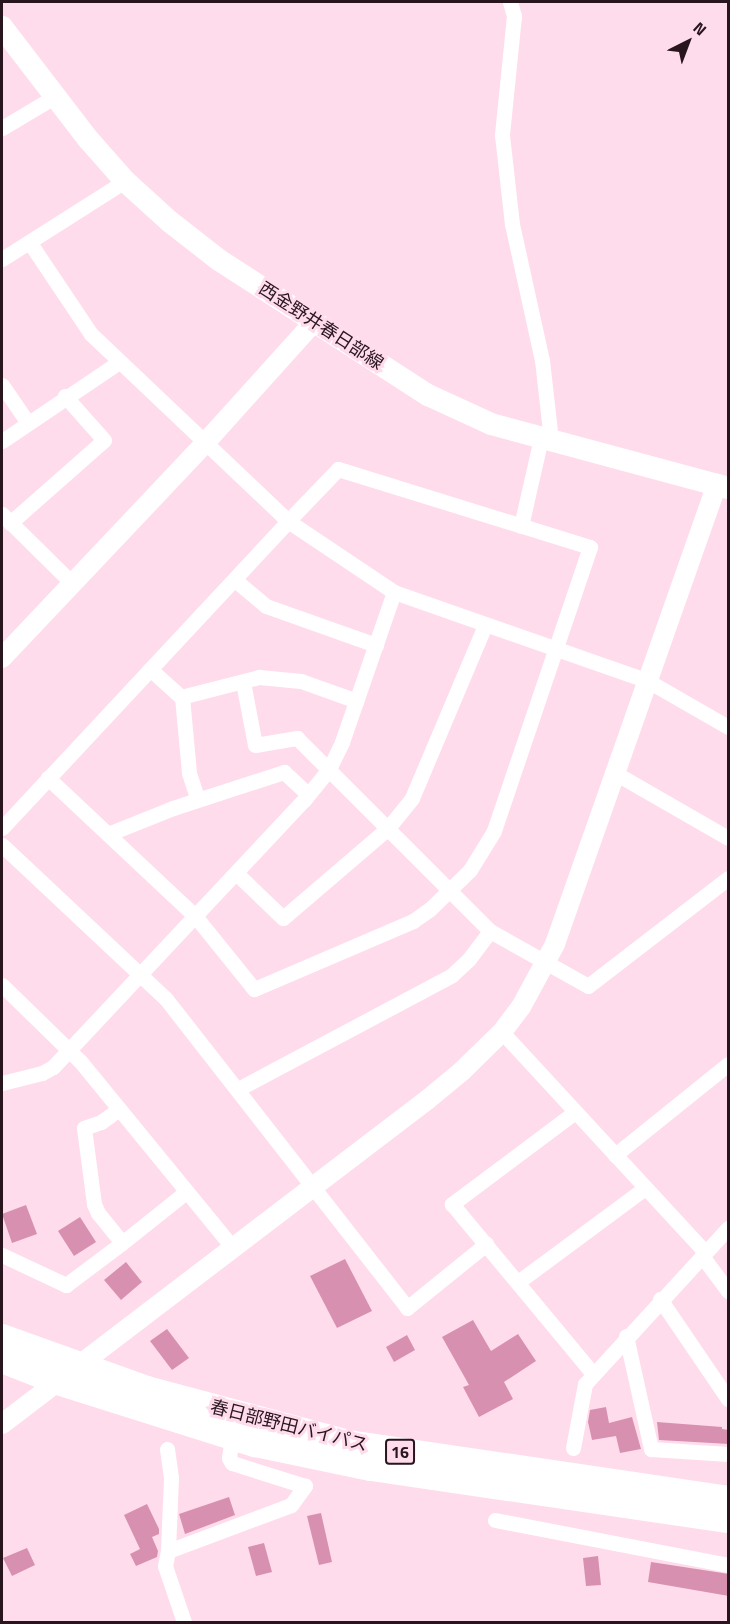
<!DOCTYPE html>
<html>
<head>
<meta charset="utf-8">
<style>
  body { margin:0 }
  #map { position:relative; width:730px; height:1624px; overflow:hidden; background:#ffdceb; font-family:"Titillium Web","Noto Sans JP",sans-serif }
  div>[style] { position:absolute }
  .building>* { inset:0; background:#d890b1 }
  .minor>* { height:15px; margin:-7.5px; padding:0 7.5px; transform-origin:7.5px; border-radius:7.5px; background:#fff }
  .tertiary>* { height:20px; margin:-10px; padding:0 10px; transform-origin:10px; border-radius:10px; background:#fff }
  .secondary>* { height:22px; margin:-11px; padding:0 11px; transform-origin:11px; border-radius:11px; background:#fff }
  .trunk>* { height:26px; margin:-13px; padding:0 13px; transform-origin:13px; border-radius:13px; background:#fff }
  span { translate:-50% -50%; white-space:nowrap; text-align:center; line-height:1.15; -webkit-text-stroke:6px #ffdceb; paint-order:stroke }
  .shield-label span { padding:2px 4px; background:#ffdceb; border:2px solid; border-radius:4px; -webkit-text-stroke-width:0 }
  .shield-label { font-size:16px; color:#28151e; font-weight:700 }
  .street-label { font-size:18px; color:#28151e }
  .frame { position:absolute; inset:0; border:3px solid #28151e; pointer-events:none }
  .north { position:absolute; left:658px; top:12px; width:60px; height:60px; -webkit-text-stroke:4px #ffdceb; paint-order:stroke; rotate:42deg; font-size:16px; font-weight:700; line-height:24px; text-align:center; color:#28151e }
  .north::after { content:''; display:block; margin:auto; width:21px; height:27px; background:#28151e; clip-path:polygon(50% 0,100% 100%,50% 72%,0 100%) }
</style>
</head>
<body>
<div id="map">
  <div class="building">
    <i style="clip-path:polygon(26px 1205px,37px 1234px,12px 1243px,2px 1214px)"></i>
    <i style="clip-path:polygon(80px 1217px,96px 1242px,74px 1256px,58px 1231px)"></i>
    <i style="clip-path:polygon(345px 1259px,372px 1311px,337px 1328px,310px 1276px)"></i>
    <i style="clip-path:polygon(126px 1262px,142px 1282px,121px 1300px,104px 1280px)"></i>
    <i style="clip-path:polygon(473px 1320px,491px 1351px,518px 1334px,536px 1361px,504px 1382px,513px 1399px,479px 1417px,463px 1387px,469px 1385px,442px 1337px)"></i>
    <i style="clip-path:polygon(167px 1329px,189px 1358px,172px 1370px,150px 1341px)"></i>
    <i style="clip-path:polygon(407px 1335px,415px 1350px,394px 1362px,386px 1347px)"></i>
    <i style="clip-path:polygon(606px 1407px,609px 1423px,632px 1417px,641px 1449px,620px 1453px,616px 1436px,592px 1440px,588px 1422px,590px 1410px)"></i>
    <i style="clip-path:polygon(657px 1422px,722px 1427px,722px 1429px,729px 1430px,729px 1444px,659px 1440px)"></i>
    <i style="clip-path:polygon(229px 1497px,235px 1515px,185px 1534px,179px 1514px)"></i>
    <i style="clip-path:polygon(147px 1504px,159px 1529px,159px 1534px,152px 1537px,158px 1551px,157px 1557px,136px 1566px,130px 1554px,140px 1549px,124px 1515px)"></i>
    <i style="clip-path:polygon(321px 1513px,332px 1562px,319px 1565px,307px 1516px)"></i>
    <i style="clip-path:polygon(264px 1543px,272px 1572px,256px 1576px,248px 1547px)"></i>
    <i style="clip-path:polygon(27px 1548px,35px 1565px,12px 1576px,3px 1558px)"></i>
    <i style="clip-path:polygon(598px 1556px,601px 1585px,586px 1586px,583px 1558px)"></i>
    <i style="clip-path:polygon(651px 1562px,729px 1574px,729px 1596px,648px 1582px)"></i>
  </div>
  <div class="minor">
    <i style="left:510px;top:2px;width:15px;rotate:74deg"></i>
    <i style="left:514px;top:16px;width:120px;rotate:95.8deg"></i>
    <i style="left:502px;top:135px;width:90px;rotate:83.6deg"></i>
    <i style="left:512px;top:224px;width:139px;rotate:77.6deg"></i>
    <i style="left:542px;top:360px;width:81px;rotate:83.6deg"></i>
    <i style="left:2px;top:128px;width:61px;rotate:-30.8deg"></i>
    <i style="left:30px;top:243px;width:110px;rotate:56.2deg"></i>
    <i style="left:91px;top:334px;width:272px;rotate:43.5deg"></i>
    <i style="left:288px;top:521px;width:128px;rotate:33.8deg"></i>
    <i style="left:394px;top:592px;width:269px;rotate:19.3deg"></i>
    <i style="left:648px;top:681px;width:92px;rotate:29.9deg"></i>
    <i style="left:2px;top:259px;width:146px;rotate:-32.4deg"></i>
    <i style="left:2px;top:385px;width:46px;rotate:55.6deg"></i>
    <i style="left:2px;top:441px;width:141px;rotate:-34deg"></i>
    <i style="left:2px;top:514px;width:98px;rotate:44.6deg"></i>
    <i style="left:10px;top:523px;width:125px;rotate:-41.4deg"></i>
    <i style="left:104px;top:440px;width:59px;rotate:-131.6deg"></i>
    <i style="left:521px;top:526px;width:90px;rotate:-77.2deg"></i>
    <i style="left:235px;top:580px;width:40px;rotate:40deg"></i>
    <i style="left:266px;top:606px;width:117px;rotate:19.5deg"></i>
    <i style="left:150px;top:669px;width:42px;rotate:42.1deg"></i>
    <i style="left:181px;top:697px;width:81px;rotate:-14.4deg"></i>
    <i style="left:259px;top:677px;width:42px;rotate:5.4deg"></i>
    <i style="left:301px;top:681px;width:59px;rotate:19.7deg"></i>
    <i style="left:243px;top:682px;width:64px;rotate:79.2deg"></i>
    <i style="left:255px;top:745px;width:43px;rotate:-9.5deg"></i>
    <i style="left:297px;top:738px;width:273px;rotate:45deg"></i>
    <i style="left:490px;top:931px;width:112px;rotate:29.3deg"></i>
    <i style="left:588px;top:986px;width:177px;rotate:-37.6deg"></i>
    <i style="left:182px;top:697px;width:76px;rotate:84.7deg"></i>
    <i style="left:189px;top:773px;width:28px;rotate:72deg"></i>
    <i style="left:615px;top:773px;width:130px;rotate:29.9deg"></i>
    <i style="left:2px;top:828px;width:420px;rotate:-47deg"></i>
    <i style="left:288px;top:521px;width:72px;rotate:-46.1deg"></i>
    <i style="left:338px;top:469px;width:264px;rotate:17.2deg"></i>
    <i style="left:590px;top:547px;width:300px;rotate:108.7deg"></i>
    <i style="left:494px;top:831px;width:46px;rotate:121.6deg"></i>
    <i style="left:470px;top:870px;width:56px;rotate:135.7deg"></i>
    <i style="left:430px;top:909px;width:21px;rotate:145deg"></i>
    <i style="left:413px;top:921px;width:173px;rotate:156.8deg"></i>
    <i style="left:254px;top:989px;width:94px;rotate:-128.9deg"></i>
    <i style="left:195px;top:916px;width:202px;rotate:-136.8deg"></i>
    <i style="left:108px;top:834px;width:70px;rotate:-21.8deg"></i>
    <i style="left:173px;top:808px;width:117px;rotate:-18deg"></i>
    <i style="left:284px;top:772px;width:33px;rotate:43deg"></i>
    <i style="left:2px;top:845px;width:225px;rotate:43.2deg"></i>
    <i style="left:166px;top:999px;width:392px;rotate:52deg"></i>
    <i style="left:407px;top:1308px;width:102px;rotate:-39deg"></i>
    <i style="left:236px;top:873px;width:65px;rotate:43.8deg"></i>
    <i style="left:283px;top:918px;width:138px;rotate:-40.6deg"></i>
    <i style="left:388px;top:828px;width:38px;rotate:-51deg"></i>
    <i style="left:412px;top:798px;width:188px;rotate:-67.1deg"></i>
    <i style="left:2px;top:985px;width:109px;rotate:44.3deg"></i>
    <i style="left:80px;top:1061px;width:240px;rotate:50.7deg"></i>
    <i style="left:502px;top:1032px;width:299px;rotate:47.3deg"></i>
    <i style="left:2px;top:1083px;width:41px;rotate:-14deg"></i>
    <i style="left:42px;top:1073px;width:13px;rotate:-29deg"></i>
    <i style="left:53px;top:1067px;width:366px;rotate:-46.8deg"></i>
    <i style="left:304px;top:800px;width:40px;rotate:-51deg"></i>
    <i style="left:329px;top:769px;width:30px;rotate:-64deg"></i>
    <i style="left:342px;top:742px;width:159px;rotate:-70.9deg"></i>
    <i style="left:238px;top:1089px;width:242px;rotate:-28deg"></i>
    <i style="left:452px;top:975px;width:23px;rotate:-43deg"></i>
    <i style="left:469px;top:959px;width:35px;rotate:-53deg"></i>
    <i style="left:119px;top:1109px;width:22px;rotate:144deg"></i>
    <i style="left:101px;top:1122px;width:18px;rotate:161deg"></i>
    <i style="left:84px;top:1128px;width:77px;rotate:82.5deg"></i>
    <i style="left:94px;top:1204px;width:10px;rotate:66deg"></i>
    <i style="left:98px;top:1213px;width:38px;rotate:51deg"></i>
    <i style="left:122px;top:1243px;width:82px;rotate:-38.6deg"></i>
    <i style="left:575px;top:1112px;width:154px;rotate:143.2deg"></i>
    <i style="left:452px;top:1204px;width:221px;rotate:50.3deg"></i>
    <i style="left:615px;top:1155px;width:145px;rotate:-38.8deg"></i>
    <i style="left:2px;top:1255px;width:71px;rotate:25.1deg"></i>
    <i style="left:66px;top:1285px;width:70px;rotate:-36.9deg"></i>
    <i style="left:702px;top:1256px;width:44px;rotate:53.4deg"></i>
    <i style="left:518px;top:1282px;width:158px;rotate:-36.5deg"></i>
    <i style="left:660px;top:1299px;width:121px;rotate:55.8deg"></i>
    <i style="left:626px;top:1336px;width:116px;rotate:77.5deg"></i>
    <i style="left:651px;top:1449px;width:77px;rotate:3.7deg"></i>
    <i style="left:573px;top:1448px;width:65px;rotate:-79.4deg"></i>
    <i style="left:585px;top:1384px;width:212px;rotate:-47.5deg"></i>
    <i style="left:167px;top:1449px;width:29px;rotate:82deg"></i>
    <i style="left:171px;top:1478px;width:73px;rotate:92.4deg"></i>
    <i style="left:495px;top:1520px;width:237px;rotate:10.9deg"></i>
    <i style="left:184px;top:1622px;width:59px;rotate:-108.7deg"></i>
    <i style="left:165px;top:1566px;width:15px;rotate:-79deg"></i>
    <i style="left:168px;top:1551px;width:131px;rotate:-20.5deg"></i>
    <i style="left:291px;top:1505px;width:24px;rotate:-54deg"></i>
    <i style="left:305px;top:1486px;width:77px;rotate:-162.5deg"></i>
    <i style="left:232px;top:1463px;width:6px;rotate:-121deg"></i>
    <i style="left:229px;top:1458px;width:21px;rotate:-82deg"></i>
  </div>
  <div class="tertiary">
    <i style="left:2px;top:658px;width:296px;rotate:-46.6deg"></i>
    <i style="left:205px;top:443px;width:163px;rotate:-48deg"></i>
    <i style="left:2px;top:1424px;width:534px;rotate:-37.32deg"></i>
    <i style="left:427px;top:1100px;width:44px;rotate:-39.5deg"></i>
    <i style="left:461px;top:1072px;width:57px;rotate:-44.3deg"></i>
    <i style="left:502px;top:1032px;width:31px;rotate:-53deg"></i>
    <i style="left:521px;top:1007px;width:72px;rotate:-61.6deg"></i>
    <i style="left:555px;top:944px;width:488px;rotate:-70.6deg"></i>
  </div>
  <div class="secondary">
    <i style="left:2px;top:27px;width:141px;rotate:52.5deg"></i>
    <i style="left:88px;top:139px;width:56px;rotate:48.6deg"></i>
    <i style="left:125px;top:181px;width:59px;rotate:42.3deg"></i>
    <i style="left:169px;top:221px;width:63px;rotate:38deg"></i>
    <i style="left:219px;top:260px;width:249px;rotate:32.9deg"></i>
    <i style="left:428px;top:395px;width:69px;rotate:24.7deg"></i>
    <i style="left:491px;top:424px;width:245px;rotate:15.1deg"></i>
  </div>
  <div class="trunk">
    <i style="left:2px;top:1337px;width:154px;rotate:19.7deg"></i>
    <i style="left:147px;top:1389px;width:209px;rotate:15deg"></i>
    <i style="left:349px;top:1443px;width:383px;rotate:8.4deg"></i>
    <i style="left:2px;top:1360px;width:60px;rotate:21.4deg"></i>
    <i style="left:58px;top:1382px;width:207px;rotate:17.5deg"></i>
    <i style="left:255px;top:1444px;width:118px;rotate:11.7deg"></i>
    <i style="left:371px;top:1468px;width:361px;rotate:8.3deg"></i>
  </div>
  <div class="shield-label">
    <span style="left:400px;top:1452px">16</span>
  </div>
  <div class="street-label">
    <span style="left:321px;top:326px;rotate:33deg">西金野井春日部線</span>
    <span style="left:289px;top:1426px;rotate:14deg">春日部野田バイパス</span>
  </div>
  <div class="frame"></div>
  <div class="north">N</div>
</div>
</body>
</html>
